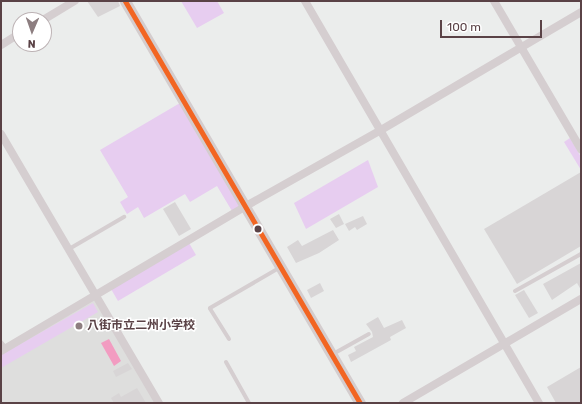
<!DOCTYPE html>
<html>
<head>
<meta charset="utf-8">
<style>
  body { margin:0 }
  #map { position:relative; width:582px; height:404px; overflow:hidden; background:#ebedec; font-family:Rubik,"Noto Sans JP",sans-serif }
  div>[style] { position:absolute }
  .education>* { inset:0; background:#dededd }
  .green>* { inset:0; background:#e7cdf0 }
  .water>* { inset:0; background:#f29cc1 }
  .building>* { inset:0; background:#d8d5d6 }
  .lane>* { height:4px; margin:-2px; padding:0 2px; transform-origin:2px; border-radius:2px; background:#d5ced0 }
  .street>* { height:8px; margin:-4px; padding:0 4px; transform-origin:4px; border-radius:4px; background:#d5ced0 }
  .secondary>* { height:11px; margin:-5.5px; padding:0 5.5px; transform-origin:5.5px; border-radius:5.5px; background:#d4cdce }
  .bus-1>* { height:5px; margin:-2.5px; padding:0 2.5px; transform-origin:2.5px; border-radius:2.5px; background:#f26522 }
  .dots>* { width:11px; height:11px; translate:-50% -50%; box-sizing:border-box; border:2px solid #fff; border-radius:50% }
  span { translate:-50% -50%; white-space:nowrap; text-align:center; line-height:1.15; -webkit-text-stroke:3px #fff; paint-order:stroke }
  .poi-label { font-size:12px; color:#5a4246; font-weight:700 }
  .left { translate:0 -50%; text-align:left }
  .frame { position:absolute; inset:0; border:2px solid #5a4246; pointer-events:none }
  .north { position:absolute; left:12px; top:12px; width:40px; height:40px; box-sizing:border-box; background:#fff; border:1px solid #bdb3b5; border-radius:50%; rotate:182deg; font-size:11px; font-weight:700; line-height:16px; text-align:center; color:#5a4246 }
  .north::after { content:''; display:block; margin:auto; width:14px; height:18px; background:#8d7e80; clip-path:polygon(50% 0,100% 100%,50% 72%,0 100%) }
  .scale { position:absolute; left:440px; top:20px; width:102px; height:18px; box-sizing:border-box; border:2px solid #5a4246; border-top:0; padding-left:5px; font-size:12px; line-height:14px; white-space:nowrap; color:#5a4246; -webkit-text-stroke:3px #fff; paint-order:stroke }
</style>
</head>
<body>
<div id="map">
  <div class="education">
    <i style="clip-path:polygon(94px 299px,156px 403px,1px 403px,1px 354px)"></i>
  </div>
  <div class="green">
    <i style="clip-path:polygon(181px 1px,217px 1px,224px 13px,197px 28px)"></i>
    <i style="clip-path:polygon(180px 103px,241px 206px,232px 211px,217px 186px,190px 202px,185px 194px,144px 218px,138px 207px,127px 214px,120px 202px,128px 197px,100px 150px)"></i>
    <i style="clip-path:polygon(570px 138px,581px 157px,581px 170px,564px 142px)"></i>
    <i style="clip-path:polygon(368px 160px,378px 187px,306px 229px,294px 203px)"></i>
    <i style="clip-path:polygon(189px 243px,196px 255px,118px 301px,111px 289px)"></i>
    <i style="clip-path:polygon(93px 303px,98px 312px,1px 368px,1px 355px)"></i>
  </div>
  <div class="water">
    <i style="clip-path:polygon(109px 339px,121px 361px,114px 366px,101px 343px)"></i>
  </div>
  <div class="building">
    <i style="clip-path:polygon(87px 1px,118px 1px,120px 6px,98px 17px)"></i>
    <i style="clip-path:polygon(581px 172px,581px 246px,517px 284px,484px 229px)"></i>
    <i style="clip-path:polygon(175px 202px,191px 229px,179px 236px,163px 209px)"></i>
    <i style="clip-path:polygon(339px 214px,344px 224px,336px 228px,330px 219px)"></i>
    <i style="clip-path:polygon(363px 216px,367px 224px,357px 230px,355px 227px,349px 231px,345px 224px)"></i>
    <i style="clip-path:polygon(333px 230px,339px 240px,319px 253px,296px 263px,287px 247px,298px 240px,302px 246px)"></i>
    <i style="clip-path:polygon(581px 263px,581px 290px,577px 283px,552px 300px,543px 284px)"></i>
    <i style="clip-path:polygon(320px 283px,324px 291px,311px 298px,307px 290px)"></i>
    <i style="clip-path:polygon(524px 290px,538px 313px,529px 318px,515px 295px)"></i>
    <i style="clip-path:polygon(378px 317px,384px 328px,402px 320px,406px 328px,390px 337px,391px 340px,351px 362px,348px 355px,356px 351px,354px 347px,373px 337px,372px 332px,366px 324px)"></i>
    <i style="clip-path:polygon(128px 363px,132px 369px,116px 377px,113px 371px)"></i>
    <i style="clip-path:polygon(581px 367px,581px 403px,556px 403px,547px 387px)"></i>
    <i style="clip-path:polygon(137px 388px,146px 403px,114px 403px,111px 398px,119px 393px,121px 397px)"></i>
  </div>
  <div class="lane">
    <i style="left:69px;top:249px;width:64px;rotate:-30.2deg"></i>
    <i style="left:515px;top:291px;width:76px;rotate:-29.3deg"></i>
    <i style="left:229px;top:339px;width:36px;rotate:-122deg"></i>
    <i style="left:210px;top:308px;width:80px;rotate:-30.1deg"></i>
    <i style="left:1px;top:342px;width:8px;rotate:50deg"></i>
    <i style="left:333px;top:354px;width:41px;rotate:-29.1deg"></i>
    <i style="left:226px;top:362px;width:47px;rotate:60.7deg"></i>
  </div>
  <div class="street">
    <i style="left:305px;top:1px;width:465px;rotate:59.8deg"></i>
    <i style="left:494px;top:1px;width:172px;rotate:59.6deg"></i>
    <i style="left:43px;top:20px;width:37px;rotate:-31deg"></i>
    <i style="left:1px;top:45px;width:22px;rotate:-32deg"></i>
    <i style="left:1px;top:134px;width:312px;rotate:59.6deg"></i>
    <i style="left:1px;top:351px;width:285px;rotate:-30.6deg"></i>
    <i style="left:246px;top:206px;width:155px;rotate:-29.4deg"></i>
    <i style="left:381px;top:130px;width:232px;rotate:-30.5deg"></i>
    <i style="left:403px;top:403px;width:206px;rotate:-30.3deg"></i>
  </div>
  <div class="secondary">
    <i style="left:125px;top:1px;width:466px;rotate:59.7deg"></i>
  </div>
  <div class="bus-1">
    <i style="left:125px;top:1px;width:466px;rotate:59.7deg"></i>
  </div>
  <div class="dots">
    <i style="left:258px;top:229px;background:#5a4246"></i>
    <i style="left:79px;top:326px;background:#8d7e80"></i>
  </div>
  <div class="poi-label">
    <span class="left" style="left:87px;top:326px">八街市立二州小学校</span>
  </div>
  <div class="frame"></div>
  <div class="north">N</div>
  <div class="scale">100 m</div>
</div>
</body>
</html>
